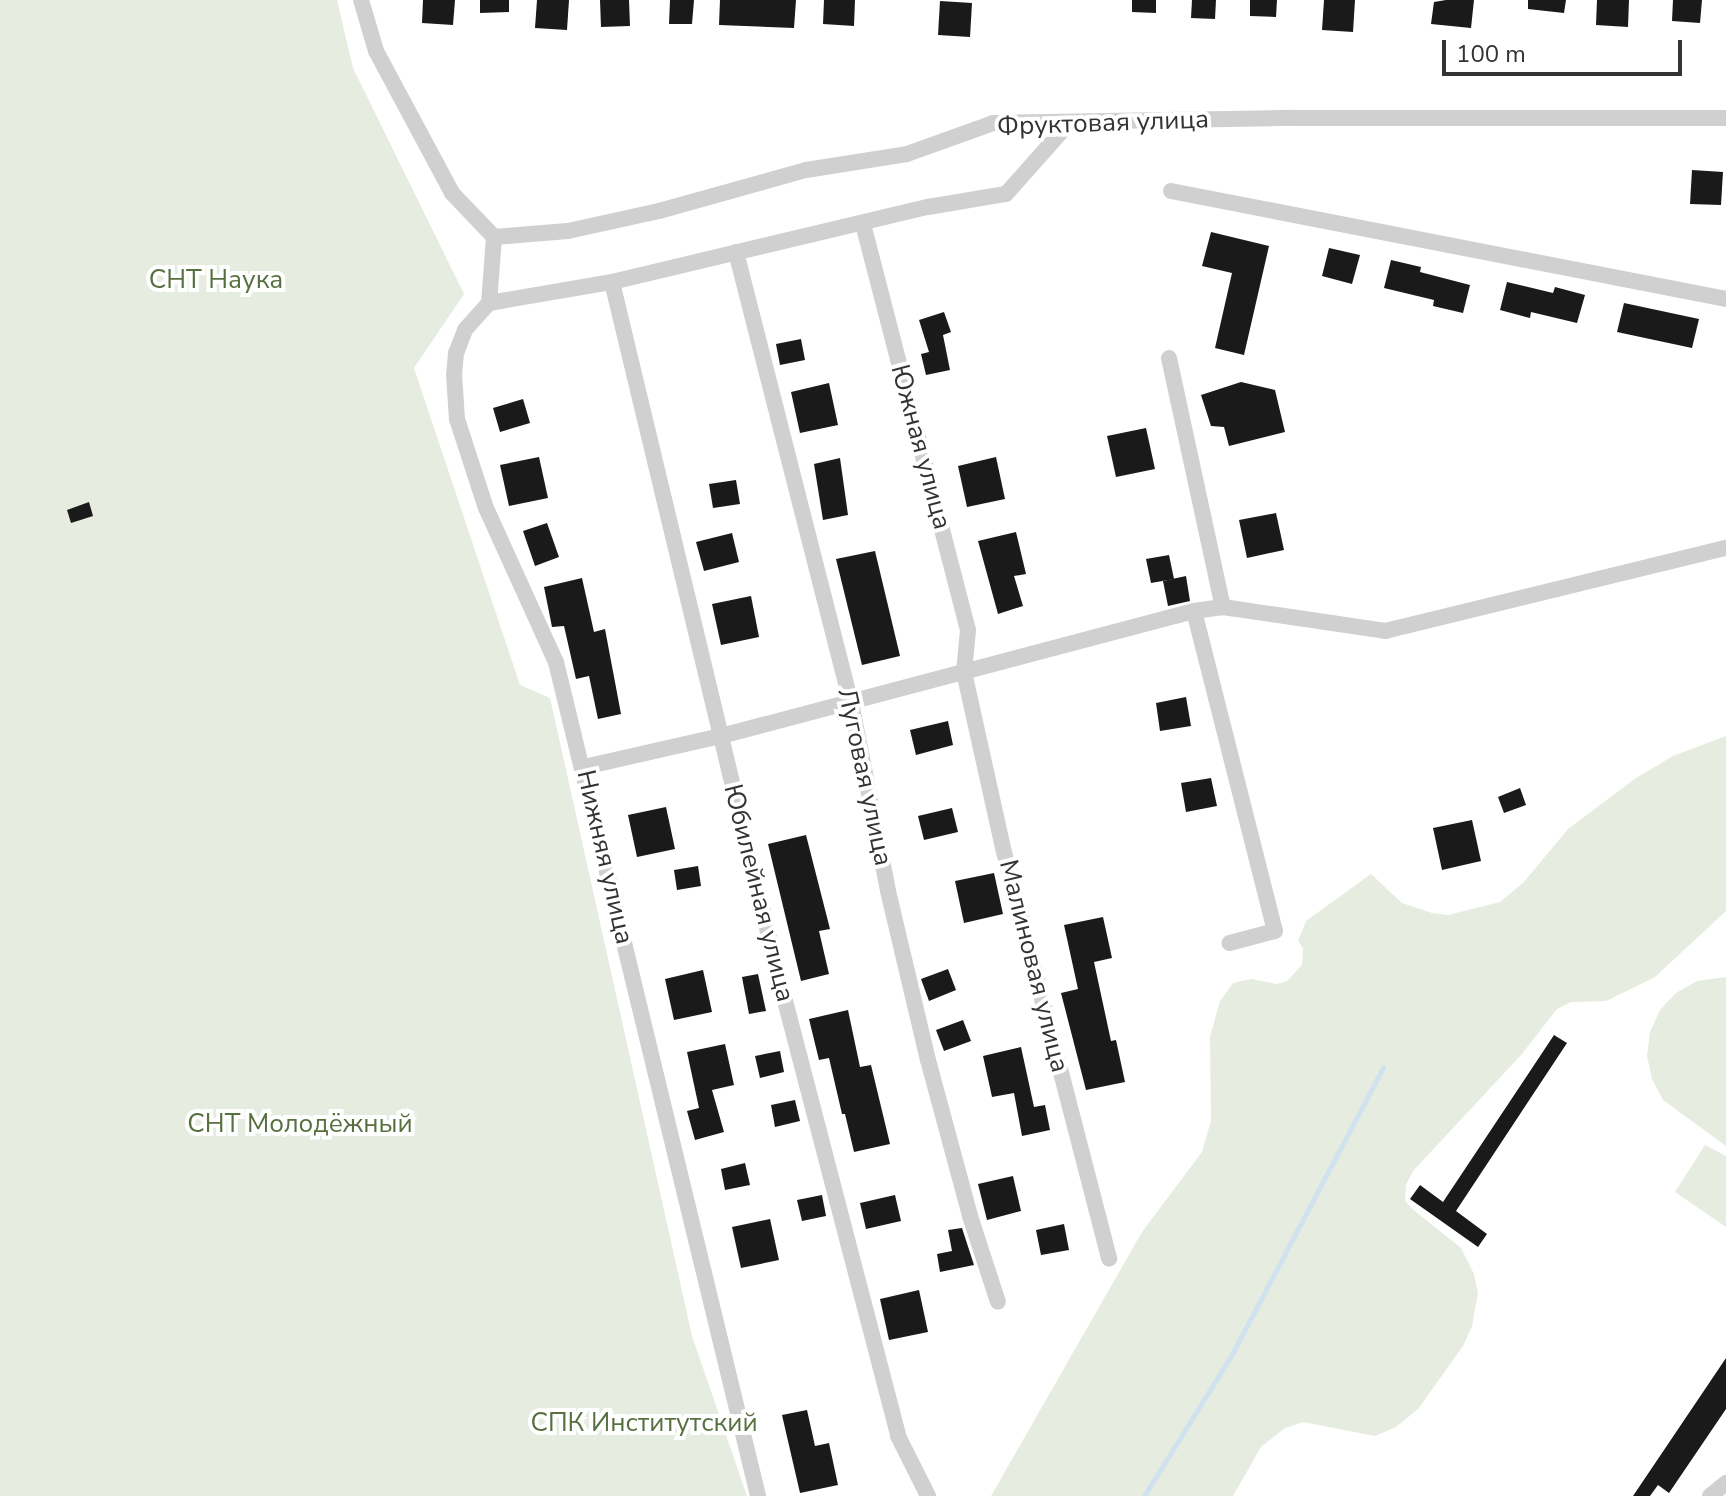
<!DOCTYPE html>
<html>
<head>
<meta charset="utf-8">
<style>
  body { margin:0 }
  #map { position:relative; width:1726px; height:1496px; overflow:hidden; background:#fff; font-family:"Nunito Sans",sans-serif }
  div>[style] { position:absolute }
  .green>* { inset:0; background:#e6ecdf }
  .stream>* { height:5px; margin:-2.5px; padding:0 2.5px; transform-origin:2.5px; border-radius:2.5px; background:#cfe2ee }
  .building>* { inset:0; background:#1a1a1a }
  .minor>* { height:16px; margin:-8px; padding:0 8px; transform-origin:8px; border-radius:8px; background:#d0d0d0 }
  span { translate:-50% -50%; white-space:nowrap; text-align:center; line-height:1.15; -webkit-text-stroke:8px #fff; paint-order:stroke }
  .street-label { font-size:26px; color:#333 }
  .park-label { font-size:26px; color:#56703f }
  .scale { position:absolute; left:1442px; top:40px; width:240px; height:36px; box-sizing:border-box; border:4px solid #333; border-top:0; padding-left:10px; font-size:24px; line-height:28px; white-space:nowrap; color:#333; -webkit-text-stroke:6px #fff; paint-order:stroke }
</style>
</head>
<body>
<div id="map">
  <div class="green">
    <i style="clip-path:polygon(0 0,337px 0,353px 68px,464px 294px,414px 368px,520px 685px,550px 698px,692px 1336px,747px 1496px,0 1496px)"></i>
    <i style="clip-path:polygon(1726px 736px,1726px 911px,1655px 977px,1606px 1001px,1571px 1002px,1557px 1009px,1521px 1055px,1413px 1171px,1406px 1185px,1405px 1200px,1411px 1208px,1461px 1248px,1474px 1274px,1478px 1293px,1472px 1326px,1463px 1346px,1418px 1409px,1396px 1427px,1375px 1436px,1303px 1422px,1285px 1428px,1261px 1447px,1233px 1496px,991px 1496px,1142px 1232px,1202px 1152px,1211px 1121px,1210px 1037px,1220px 1001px,1233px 983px,1251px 979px,1277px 984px,1287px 981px,1302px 965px,1303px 948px,1298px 941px,1306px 921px,1371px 874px,1402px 903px,1432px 913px,1448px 915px,1500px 902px,1523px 883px,1568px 829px,1636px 778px,1673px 756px)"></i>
    <i style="clip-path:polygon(1726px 977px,1726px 1146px,1663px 1100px,1652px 1079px,1647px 1056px,1650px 1032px,1660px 1010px,1676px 993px,1697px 981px)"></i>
    <i style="clip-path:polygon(1705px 1145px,1726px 1156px,1726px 1227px,1675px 1192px)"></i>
  </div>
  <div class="stream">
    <i style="left:1144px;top:1496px;width:167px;rotate:-58.2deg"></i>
    <i style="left:1232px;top:1354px;width:324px;rotate:-62.2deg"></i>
  </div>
  <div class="building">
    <i style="clip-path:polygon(423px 0,455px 0,453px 25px,422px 23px)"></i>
    <i style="clip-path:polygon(480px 0,509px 0,509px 12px,480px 13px)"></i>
    <i style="clip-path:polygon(537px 0,569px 0,567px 30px,535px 28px)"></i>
    <i style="clip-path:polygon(600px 0,629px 0,630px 26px,601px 27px)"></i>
    <i style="clip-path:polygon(670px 0,694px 0,692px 24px,669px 24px)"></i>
    <i style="clip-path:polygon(720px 0,796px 0,794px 28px,719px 25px)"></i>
    <i style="clip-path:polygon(824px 0,855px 0,854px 26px,823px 24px)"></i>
    <i style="clip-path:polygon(1132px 0,1156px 0,1156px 13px,1132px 12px)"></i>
    <i style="clip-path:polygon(1192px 0,1216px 0,1215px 19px,1191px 18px)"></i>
    <i style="clip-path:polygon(1250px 0,1277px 0,1276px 17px,1250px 16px)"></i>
    <i style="clip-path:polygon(1324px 0,1355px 0,1353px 32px,1322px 30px)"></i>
    <i style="clip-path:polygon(1446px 0,1474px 0,1471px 28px,1431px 24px,1434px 2px)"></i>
    <i style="clip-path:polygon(1528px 0,1566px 0,1564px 13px,1528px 9px)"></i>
    <i style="clip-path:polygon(1597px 0,1629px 0,1628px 27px,1596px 25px)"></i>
    <i style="clip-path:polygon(1673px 0,1702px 0,1700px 23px,1672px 21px)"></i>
    <i style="clip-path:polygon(940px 1px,972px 3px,970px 37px,938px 35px)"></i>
    <i style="clip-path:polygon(1692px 170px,1723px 172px,1721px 205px,1690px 204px)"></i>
    <i style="clip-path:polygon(1211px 232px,1269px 246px,1244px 355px,1215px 348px,1232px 273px,1202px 266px)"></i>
    <i style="clip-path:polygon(1329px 248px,1360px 255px,1352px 284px,1322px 276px)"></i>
    <i style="clip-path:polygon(1391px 260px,1421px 267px,1420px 272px,1470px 285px,1463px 313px,1433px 306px,1434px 300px,1384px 288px)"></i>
    <i style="clip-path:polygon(1507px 282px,1553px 293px,1555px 287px,1585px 295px,1577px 323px,1531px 312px,1530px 318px,1500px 310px)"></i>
    <i style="clip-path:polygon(1624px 303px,1699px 319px,1692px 348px,1617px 332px)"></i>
    <i style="clip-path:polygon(944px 312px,951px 332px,943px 335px,950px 370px,926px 375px,921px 354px,929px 352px,919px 320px)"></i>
    <i style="clip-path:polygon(801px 339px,805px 360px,780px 365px,776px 344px)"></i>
    <i style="clip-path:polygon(1241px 382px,1275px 390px,1285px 432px,1229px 446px,1224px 427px,1211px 426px,1201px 395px)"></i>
    <i style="clip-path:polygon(829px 383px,838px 425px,800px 433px,791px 392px)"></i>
    <i style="clip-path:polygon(523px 399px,530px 423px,500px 432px,493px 408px)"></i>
    <i style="clip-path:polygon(1146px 428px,1155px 469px,1116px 477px,1107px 436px)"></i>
    <i style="clip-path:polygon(539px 457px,548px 498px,509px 506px,500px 465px)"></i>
    <i style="clip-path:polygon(996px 457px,1005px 499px,967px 507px,958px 466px)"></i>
    <i style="clip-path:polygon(840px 458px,848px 515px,823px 520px,814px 464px)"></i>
    <i style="clip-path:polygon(736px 480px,740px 504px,713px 508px,709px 484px)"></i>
    <i style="clip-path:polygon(89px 502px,93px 516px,71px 523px,67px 510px)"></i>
    <i style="clip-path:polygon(1276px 513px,1284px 550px,1247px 558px,1239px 520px)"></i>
    <i style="clip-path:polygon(547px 523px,559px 557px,535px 566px,523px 531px)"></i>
    <i style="clip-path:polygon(1016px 532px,1026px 574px,1014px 576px,1023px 606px,998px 614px,978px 541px)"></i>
    <i style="clip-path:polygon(732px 533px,739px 562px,704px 571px,696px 542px)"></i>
    <i style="clip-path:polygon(875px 551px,900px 656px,862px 665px,836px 559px)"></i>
    <i style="clip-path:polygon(1169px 555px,1174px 579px,1151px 583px,1146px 559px)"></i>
    <i style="clip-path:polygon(1186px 576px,1190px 601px,1168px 606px,1163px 581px)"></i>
    <i style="clip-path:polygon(582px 578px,594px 632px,605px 629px,621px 714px,598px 719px,589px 676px,576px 679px,564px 626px,552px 627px,544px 587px)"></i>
    <i style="clip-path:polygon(751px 596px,759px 637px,721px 645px,712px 604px)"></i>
    <i style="clip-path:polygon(1186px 697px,1191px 726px,1160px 731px,1156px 703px)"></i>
    <i style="clip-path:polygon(948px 721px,953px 745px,916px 755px,910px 730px)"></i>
    <i style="clip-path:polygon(1211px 778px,1217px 806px,1186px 812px,1181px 783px)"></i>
    <i style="clip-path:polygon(1520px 788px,1526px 805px,1504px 813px,1498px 797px)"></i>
    <i style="clip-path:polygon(666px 807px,675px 849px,637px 857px,628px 815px)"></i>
    <i style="clip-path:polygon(952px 808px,958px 832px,924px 840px,918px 816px)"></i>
    <i style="clip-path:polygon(1472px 820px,1481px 861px,1442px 870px,1433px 828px)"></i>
    <i style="clip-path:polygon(806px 835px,830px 929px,819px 931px,829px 974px,801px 981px,768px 844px)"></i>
    <i style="clip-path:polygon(698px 866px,701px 886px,677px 890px,674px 870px)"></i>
    <i style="clip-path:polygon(994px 873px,1003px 914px,964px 923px,955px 881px)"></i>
    <i style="clip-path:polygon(1103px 917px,1112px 958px,1094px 962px,1111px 1041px,1116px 1040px,1125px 1082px,1086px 1090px,1061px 993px,1078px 989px,1064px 925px)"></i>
    <i style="clip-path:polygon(948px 969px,956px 990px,929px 1001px,921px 979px)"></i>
    <i style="clip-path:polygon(703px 970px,712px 1012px,674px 1020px,665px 979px)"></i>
    <i style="clip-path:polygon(758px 974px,766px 1011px,749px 1014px,742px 977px)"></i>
    <i style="clip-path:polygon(848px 1010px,860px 1067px,871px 1065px,890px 1144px,854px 1152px,845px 1114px,842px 1114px,829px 1058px,819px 1060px,809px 1019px)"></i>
    <i style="clip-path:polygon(963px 1020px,971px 1041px,944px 1051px,936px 1030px)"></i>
    <i style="clip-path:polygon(1554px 1035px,1567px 1043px,1456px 1211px,1487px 1234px,1478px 1247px,1410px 1199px,1420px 1185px,1443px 1202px)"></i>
    <i style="clip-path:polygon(725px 1044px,734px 1085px,712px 1090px,724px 1132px,695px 1140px,687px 1111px,699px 1108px,687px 1052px)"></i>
    <i style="clip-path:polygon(1021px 1047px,1034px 1107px,1045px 1105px,1050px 1130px,1022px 1136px,1014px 1093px,992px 1097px,983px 1056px)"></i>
    <i style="clip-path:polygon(780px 1051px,784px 1072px,760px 1078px,755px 1056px)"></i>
    <i style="clip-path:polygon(795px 1100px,800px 1121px,775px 1127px,771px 1105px)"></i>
    <i style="clip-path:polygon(745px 1163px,750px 1185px,725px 1190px,721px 1169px)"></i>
    <i style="clip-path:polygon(1013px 1176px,1021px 1211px,987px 1220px,978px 1184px)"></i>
    <i style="clip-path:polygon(822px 1195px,826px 1216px,802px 1221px,797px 1200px)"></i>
    <i style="clip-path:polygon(895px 1195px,901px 1221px,866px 1229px,860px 1203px)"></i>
    <i style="clip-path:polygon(770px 1219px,779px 1260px,741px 1268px,732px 1227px)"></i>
    <i style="clip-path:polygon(1064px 1224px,1069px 1250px,1041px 1255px,1036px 1230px)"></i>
    <i style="clip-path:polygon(962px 1228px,974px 1265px,940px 1272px,937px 1254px,952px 1251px,948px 1230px)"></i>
    <i style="clip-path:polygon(919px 1290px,928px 1332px,889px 1340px,880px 1299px)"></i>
    <i style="clip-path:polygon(1726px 1358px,1726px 1409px,1669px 1493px,1658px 1485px,1650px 1496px,1633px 1496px)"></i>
    <i style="clip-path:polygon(807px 1410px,815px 1446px,829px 1443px,838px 1485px,800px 1493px,782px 1415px)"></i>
  </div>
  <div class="minor">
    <i style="left:361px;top:0;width:53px;rotate:73.6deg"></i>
    <i style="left:376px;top:51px;width:161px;rotate:61.8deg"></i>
    <i style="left:452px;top:193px;width:61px;rotate:46.3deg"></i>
    <i style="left:1171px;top:191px;width:565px;rotate:11.01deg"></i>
    <i style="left:863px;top:224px;width:419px;rotate:75.5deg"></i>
    <i style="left:968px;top:630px;width:42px;rotate:95.4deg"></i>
    <i style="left:964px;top:672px;width:184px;rotate:77.5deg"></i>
    <i style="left:1004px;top:852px;width:420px;rotate:75.5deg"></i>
    <i style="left:494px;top:237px;width:66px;rotate:94.3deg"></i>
    <i style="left:489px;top:303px;width:36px;rotate:132deg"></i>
    <i style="left:465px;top:330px;width:25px;rotate:111deg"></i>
    <i style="left:456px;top:353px;width:21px;rotate:95deg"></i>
    <i style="left:454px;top:374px;width:45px;rotate:86.2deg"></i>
    <i style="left:457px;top:419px;width:94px;rotate:72deg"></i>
    <i style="left:486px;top:508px;width:169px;rotate:65.6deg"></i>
    <i style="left:556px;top:662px;width:858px;rotate:76.38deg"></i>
    <i style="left:494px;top:237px;width:74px;rotate:-4.6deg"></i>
    <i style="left:568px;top:231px;width:93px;rotate:-12.4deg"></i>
    <i style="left:659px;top:211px;width:153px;rotate:-15.6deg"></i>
    <i style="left:806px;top:170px;width:102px;rotate:-9deg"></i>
    <i style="left:907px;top:154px;width:91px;rotate:-19.8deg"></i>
    <i style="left:993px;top:123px;width:299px;rotate:-1deg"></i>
    <i style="left:1292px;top:118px;width:434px"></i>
    <i style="left:736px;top:252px;width:464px;rotate:75.7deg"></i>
    <i style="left:851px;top:702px;width:193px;rotate:78.9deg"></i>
    <i style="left:888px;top:891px;width:174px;rotate:76.7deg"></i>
    <i style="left:928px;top:1060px;width:162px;rotate:74.9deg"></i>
    <i style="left:970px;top:1216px;width:90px;rotate:72deg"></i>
    <i style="left:612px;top:282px;width:708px;rotate:76.51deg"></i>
    <i style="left:777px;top:970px;width:481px;rotate:75.4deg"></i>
    <i style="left:898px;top:1436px;width:67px;rotate:63.4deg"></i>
    <i style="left:489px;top:303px;width:125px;rotate:-9.7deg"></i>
    <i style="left:612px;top:282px;width:325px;rotate:-13.4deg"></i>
    <i style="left:928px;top:207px;width:79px;rotate:-9.5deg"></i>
    <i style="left:1006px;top:194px;width:96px;rotate:-48.4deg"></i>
    <i style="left:1169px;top:358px;width:255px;rotate:77.8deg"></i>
    <i style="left:1194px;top:611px;width:330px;rotate:75.8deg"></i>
    <i style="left:1275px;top:931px;width:47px;rotate:165.1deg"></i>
    <i style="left:584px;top:767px;width:140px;rotate:-12.8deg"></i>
    <i style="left:721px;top:736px;width:489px;rotate:-14.8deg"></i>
    <i style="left:1194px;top:611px;width:29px;rotate:-8deg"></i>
    <i style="left:1223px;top:607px;width:164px;rotate:8.4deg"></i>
    <i style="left:1385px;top:631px;width:351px;rotate:-13.7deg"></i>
    <i style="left:1710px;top:1496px;width:21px;rotate:-39deg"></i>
  </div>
  <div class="street-label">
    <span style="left:1103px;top:123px;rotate:-2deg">Фруктовая улица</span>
    <span style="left:921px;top:447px;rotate:75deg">Южная улица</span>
    <span style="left:865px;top:777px;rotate:78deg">Луговая улица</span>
    <span style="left:605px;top:857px;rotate:77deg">Нижняя улица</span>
    <span style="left:759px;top:893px;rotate:76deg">Юбилейная улица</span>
    <span style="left:1034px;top:966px;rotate:76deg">Малиновая улица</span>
  </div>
  <div class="park-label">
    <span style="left:216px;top:280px">СНТ Наука</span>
    <span style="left:300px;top:1124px">СНТ Молодёжный</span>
    <span style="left:644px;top:1423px">СПК Институтский</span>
  </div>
  <div class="scale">100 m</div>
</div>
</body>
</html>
